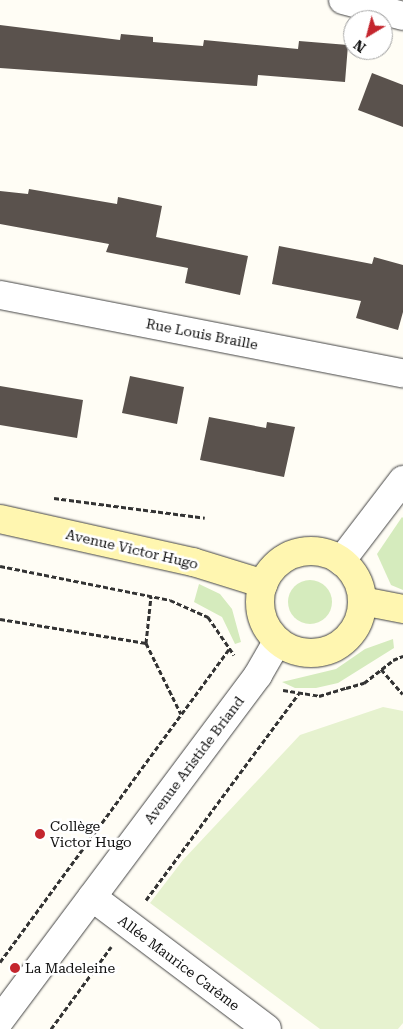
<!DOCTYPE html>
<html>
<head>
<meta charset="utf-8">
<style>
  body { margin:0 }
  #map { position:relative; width:403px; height:1029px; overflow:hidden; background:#fffdf5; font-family:"Roboto Serif",serif }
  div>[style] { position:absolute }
  .green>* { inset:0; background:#d5ebbd }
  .round { border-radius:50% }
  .pitch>* { inset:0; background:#e6f2cf }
  .building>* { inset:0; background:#5a524d }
  .path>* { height:3px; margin-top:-1.5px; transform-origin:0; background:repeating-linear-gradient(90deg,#333 0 5px,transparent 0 7.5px) }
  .roads { filter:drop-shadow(0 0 1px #444) drop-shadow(0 0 1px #444) }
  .minor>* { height:28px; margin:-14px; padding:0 14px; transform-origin:14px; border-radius:14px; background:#fff }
  .tertiary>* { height:28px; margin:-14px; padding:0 14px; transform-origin:14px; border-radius:14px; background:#fff }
  .secondary>* { height:28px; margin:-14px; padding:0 14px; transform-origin:14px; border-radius:14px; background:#fff6b0 }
  .secondary>.ring { margin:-14px; padding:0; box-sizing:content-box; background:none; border:28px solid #fff6b0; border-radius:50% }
  .dots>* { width:14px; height:14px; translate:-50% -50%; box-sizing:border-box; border:2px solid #fff; border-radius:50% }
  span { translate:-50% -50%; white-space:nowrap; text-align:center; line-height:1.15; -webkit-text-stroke:5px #fff; paint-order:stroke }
  .street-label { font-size:14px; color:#111 }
  .poi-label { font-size:14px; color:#111 }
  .left { translate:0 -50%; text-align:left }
  .north { position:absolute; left:343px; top:10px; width:50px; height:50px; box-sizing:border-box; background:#fff; border:1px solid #a0a0a0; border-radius:50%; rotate:217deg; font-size:14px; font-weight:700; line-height:20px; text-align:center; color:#111 }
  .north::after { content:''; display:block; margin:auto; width:18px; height:22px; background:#c4262e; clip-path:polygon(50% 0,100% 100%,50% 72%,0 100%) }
</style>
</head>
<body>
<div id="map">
  <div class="green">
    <i style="clip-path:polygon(402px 517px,403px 518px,403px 590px,391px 585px,377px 554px)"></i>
    <i class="round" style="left:288px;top:580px;width:44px;height:44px"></i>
    <i style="clip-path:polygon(199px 584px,220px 594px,232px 609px,241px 642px,235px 644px,222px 617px,194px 602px)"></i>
    <i style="clip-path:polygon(393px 639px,394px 648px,338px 683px,316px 688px,295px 688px,282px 682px,336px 669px,365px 649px)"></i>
  </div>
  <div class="pitch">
    <i style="clip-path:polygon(383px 707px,403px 711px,403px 1023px,398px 1029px,320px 1029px,150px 903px,183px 860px,300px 735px)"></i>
  </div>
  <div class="building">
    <i style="clip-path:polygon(0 25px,120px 40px,121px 34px,153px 37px,153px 42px,203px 46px,204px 40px,298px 49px,299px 41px,348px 45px,345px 82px,258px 75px,257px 86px,0 68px)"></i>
    <i style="clip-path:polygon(372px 73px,403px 85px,403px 127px,358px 110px)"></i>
    <i style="clip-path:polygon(29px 189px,117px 204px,118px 197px,162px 206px,156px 237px,248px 256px,240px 295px,185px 283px,188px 268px,106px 252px,109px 244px,0 224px,0 191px,28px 194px)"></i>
    <i style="clip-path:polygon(279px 246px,372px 264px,374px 257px,403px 265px,403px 312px,398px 330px,356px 318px,361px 301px,272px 284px)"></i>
    <i style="clip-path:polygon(130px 376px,184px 387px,177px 424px,122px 413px)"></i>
    <i style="clip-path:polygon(0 386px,83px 400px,77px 438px,0 425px)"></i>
    <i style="clip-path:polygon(209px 417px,266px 428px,267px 422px,295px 427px,284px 477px,200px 460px)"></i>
  </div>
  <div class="path">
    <i style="left:54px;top:498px;width:152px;rotate:7.5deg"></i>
    <i style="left:0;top:566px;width:173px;rotate:11.3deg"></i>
    <i style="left:170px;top:600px;width:42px;rotate:24.1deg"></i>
    <i style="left:208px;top:617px;width:46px;rotate:55.6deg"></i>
    <i style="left:0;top:619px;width:148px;rotate:9.3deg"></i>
    <i style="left:146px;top:643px;width:47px;rotate:-83.9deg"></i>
    <i style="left:146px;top:643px;width:79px;rotate:63.8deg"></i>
    <i style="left:381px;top:669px;width:33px;rotate:49deg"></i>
    <i style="left:283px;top:690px;width:36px;rotate:9deg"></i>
    <i style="left:319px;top:696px;width:28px;rotate:-17deg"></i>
    <i style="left:346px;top:688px;width:19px;rotate:-16deg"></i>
    <i style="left:364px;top:683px;width:37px;rotate:-38deg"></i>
    <i style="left:393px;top:660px;width:11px;rotate:-22deg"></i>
    <i style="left:146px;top:900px;width:257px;rotate:-53.5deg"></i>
    <i style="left:0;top:962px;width:389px;rotate:-53.8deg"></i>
    <i style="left:51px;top:1029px;width:102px;rotate:-53.8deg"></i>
  </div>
  <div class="roads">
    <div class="minor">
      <i style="left:343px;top:0;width:62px;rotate:14.9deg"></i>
      <i style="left:0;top:295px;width:410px;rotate:11deg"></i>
      <i style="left:341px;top:561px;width:102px;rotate:-52.6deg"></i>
      <i style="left:92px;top:897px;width:219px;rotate:37deg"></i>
    </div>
    <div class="tertiary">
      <i style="left:0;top:1020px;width:431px;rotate:-53.2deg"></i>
      <i style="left:258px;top:675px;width:39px;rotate:-60deg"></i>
    </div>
    <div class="secondary">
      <i style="left:0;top:519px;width:198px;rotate:12.6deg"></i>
      <i style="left:193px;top:562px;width:74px;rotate:17.2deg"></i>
      <i class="ring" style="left:260px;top:551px;width:74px;height:74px"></i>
      <i style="left:362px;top:601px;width:42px;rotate:11deg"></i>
    </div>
  </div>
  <div class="dots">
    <i style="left:40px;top:834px;background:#c4262e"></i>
    <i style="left:15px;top:968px;background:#c4262e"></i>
  </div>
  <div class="street-label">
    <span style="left:202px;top:334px;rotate:11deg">Rue Louis Braille</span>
    <span style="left:132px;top:549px;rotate:13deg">Avenue Victor Hugo</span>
    <span style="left:194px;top:760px;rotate:-53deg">Avenue Aristide Briand</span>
    <span style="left:179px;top:963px;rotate:37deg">Allée Maurice Carême</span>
  </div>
  <div class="poi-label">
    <span class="left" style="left:50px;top:834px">Collège<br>Victor Hugo</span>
    <span class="left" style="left:25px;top:968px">La Madeleine</span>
  </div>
  <div class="north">N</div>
</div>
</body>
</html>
